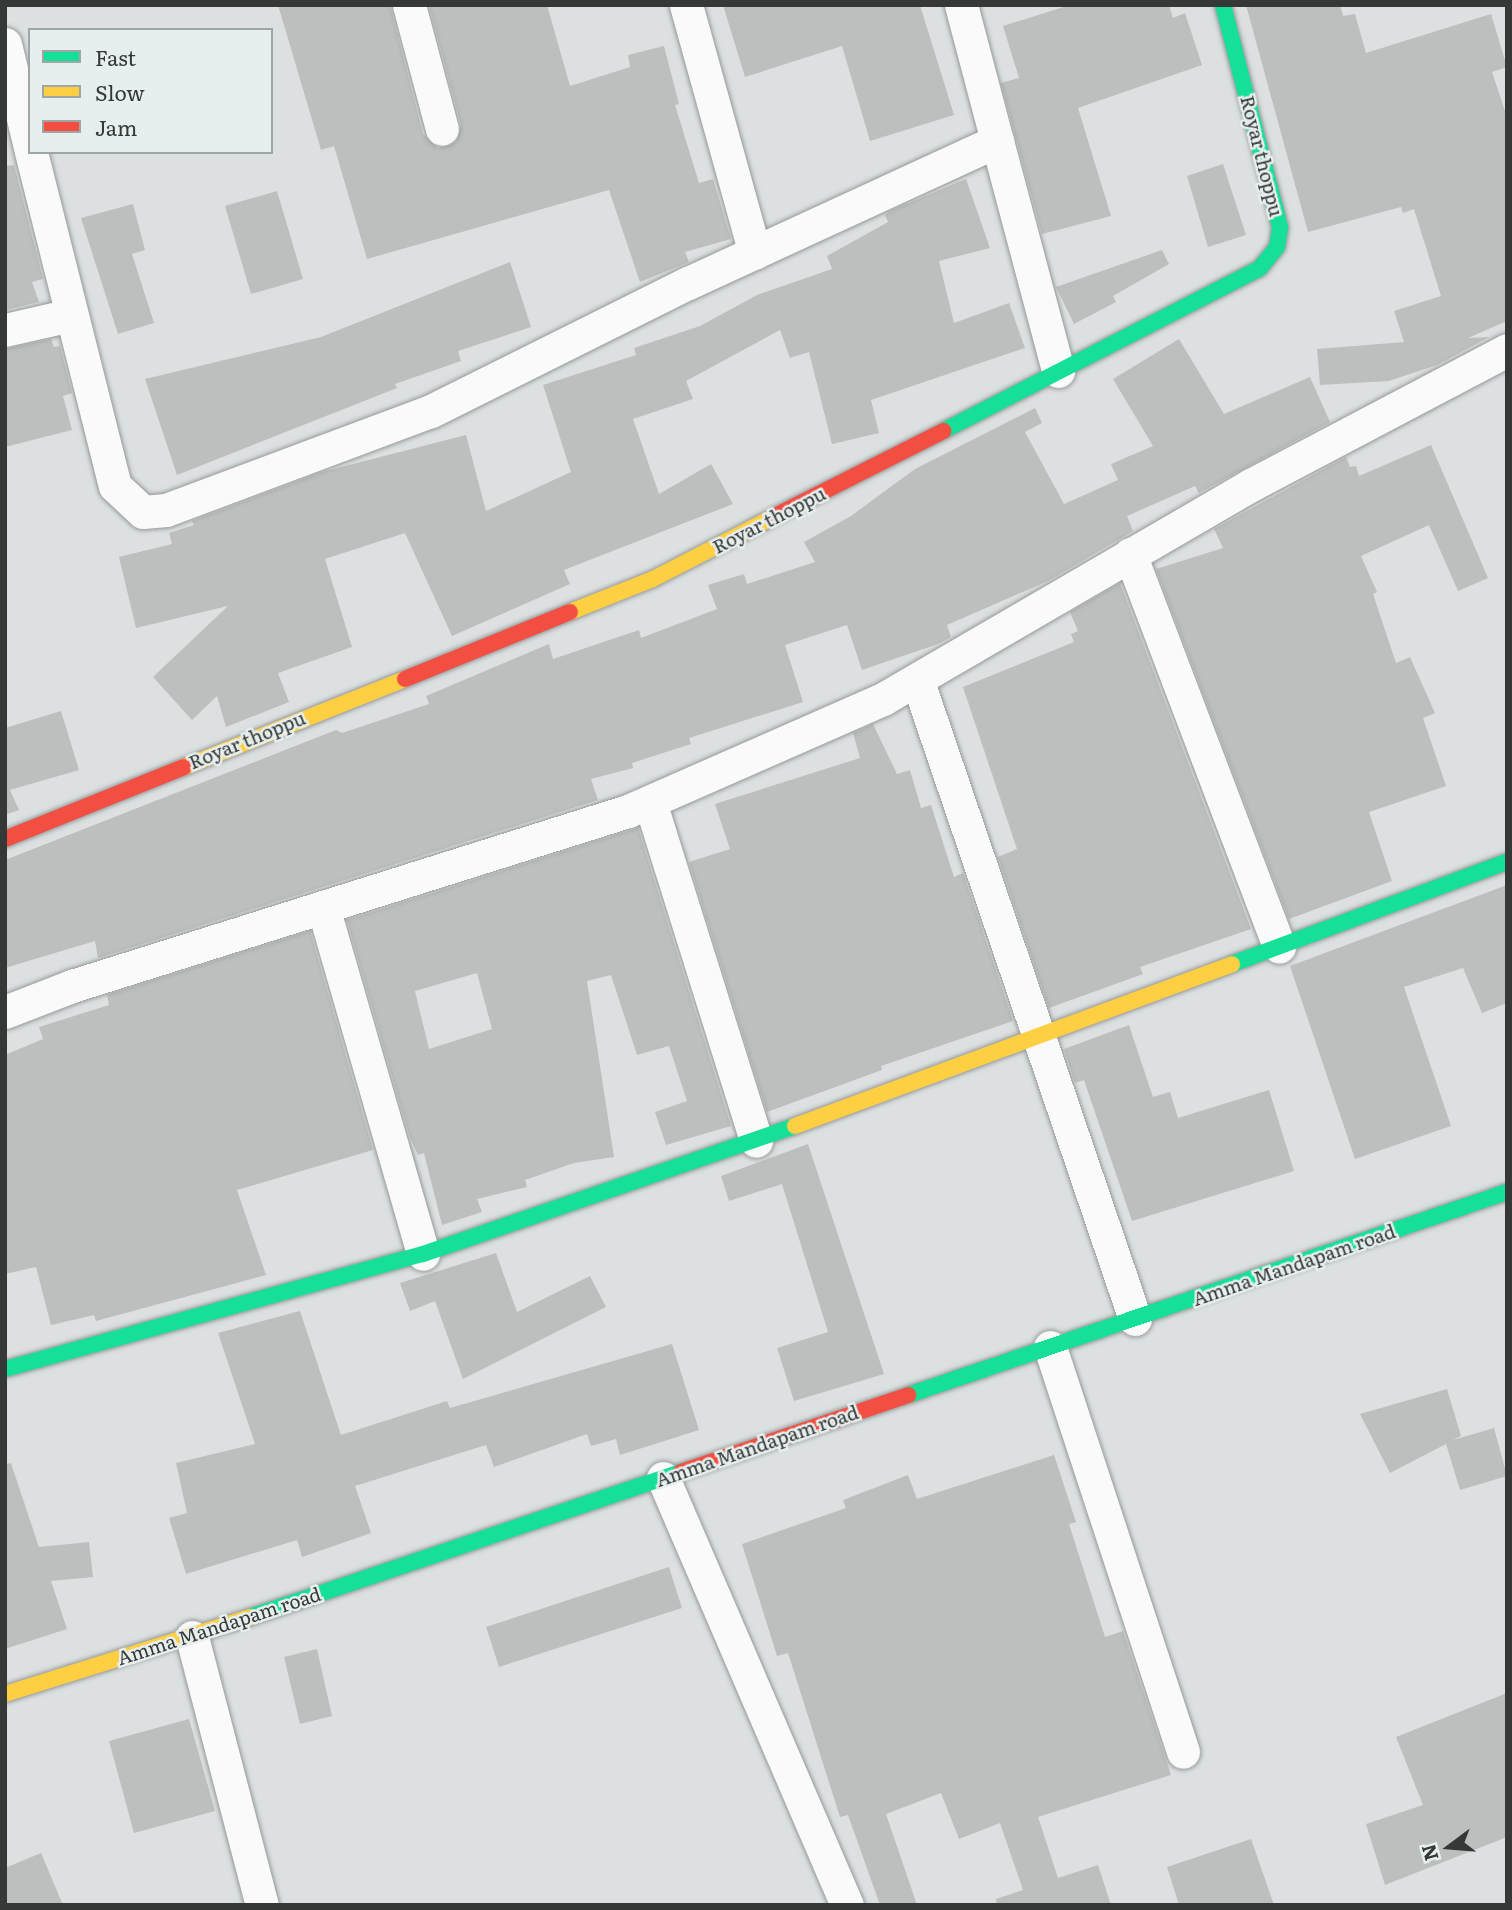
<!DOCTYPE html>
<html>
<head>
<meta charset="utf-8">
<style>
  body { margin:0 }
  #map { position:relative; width:1512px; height:1910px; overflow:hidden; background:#dce0e0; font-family:Literata,serif }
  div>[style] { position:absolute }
  .building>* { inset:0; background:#bcbfbe }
  .roads { filter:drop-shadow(0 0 2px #969999) drop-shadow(0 0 2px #969999) }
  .street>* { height:33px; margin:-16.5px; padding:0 16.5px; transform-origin:16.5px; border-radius:16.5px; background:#fafafa }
  .fast>* { height:16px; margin:-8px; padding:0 8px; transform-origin:8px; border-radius:8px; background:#16e098 }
  .slow>* { height:16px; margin:-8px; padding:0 8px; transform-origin:8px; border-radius:8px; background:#ffcf43 }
  .jam>* { height:16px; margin:-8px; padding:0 8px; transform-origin:8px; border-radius:8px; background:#f24e42 }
  span { translate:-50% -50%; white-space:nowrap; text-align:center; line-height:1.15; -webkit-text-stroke:5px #e7efee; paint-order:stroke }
  .street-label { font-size:19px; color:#343837 }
  .frame { position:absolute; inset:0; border:7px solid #343837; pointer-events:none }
  .legend { position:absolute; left:28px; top:28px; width:245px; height:126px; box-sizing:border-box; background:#e7efee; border:2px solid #9fa6a5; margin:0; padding:9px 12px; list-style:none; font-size:21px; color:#343837 }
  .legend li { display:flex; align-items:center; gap:14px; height:35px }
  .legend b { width:35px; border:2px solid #9fa6a5 }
  .north { position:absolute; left:1414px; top:1812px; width:70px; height:70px; -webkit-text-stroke:5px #e7efee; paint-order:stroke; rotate:254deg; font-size:19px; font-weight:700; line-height:28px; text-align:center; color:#343837 }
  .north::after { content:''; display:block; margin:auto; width:24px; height:32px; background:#343837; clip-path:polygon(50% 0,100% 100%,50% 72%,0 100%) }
</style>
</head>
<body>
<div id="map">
  <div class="building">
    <i style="clip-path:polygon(278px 5px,390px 5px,423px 134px,438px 148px,456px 142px,461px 125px,429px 5px,547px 5px,570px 86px,630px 67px,628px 55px,664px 46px,679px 104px,675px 105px,699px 183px,713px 179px,731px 239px,685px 252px,689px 262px,640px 282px,609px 190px,367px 259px,334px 146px,321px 150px)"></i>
    <i style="clip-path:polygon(723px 5px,920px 5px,954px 115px,870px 141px,842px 46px,745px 77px)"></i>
    <i style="clip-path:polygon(1070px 5px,1169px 5px,1173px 18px,1185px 13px,1202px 65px,1078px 108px,1111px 216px,1042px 234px,1001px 83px,1019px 78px,1003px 26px)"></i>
    <i style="clip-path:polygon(1246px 5px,1340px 5px,1343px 16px,1355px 14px,1366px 53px,1491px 14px,1507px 67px,1492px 72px,1507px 117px,1507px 321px,1468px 338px,1489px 337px,1437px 365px,1389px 381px,1320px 385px,1317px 349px,1404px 342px,1394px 311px,1441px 296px,1414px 209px,1403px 213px,1401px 207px,1308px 232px)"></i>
    <i style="clip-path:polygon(1223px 164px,1246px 235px,1208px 247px,1187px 176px)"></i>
    <i style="clip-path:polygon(14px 165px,43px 279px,32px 282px,39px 302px,5px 310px,5px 166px)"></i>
    <i style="clip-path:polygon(966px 179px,990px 248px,939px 261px,954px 323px,1009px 303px,1025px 348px,871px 400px,879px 433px,832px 444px,809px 352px,790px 358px,780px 330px,686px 381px,693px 399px,633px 419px,659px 494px,711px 464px,733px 504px,564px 570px,570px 584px,452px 636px,405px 533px,325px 559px,352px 647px,278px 673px,289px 702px,226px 727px,217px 696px,192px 720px,153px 677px,228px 606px,136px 628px,119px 557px,172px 544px,169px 533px,194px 525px,192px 521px,322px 472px,466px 435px,486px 511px,571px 472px,543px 385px,636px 355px,634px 348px,700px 326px,757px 295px,832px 269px,827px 256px,888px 222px,885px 215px,890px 211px)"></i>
    <i style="clip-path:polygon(277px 191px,303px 279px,251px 294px,225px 206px)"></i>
    <i style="clip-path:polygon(133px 204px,145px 250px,132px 254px,154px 323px,118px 334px,81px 218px)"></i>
    <i style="clip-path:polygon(1162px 250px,1169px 264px,1113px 296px,1116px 302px,1074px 324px,1056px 287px)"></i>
    <i style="clip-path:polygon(510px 262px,531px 327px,458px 351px,461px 361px,395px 384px,397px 388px,177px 475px,145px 379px,321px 337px)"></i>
    <i style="clip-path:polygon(51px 339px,54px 347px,60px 346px,72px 393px,63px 396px,72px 430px,5px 447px,5px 349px)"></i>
    <i style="clip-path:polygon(1179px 339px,1224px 414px,1310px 377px,1330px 422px,1199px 493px,1195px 486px,1127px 516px,1133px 531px,1048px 581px,947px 625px,951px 637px,938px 644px,862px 670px,847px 625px,785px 645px,803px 702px,689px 738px,691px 744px,632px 763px,633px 768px,591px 779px,598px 800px,98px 958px,95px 941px,5px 968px,5px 860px,336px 730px,342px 733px,429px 704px,426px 696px,549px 644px,553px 659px,639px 630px,641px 638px,717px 609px,708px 585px,744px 574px,747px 584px,815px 562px,804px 542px,851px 516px,915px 469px,1035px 408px,1042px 423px,1025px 432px,1064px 504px,1118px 480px,1111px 464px,1153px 446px,1113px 379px)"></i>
    <i style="clip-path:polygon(1431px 445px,1488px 578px,1458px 591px,1429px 525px,1361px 556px,1377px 592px,1373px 594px,1396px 663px,1410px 657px,1435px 713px,1423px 718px,1446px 786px,1369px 812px,1392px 881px,1289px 919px,1156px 569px,1223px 548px,1214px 529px,1346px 457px,1350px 467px,1356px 466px,1359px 476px)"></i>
    <i style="clip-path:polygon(1120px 583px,1251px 929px,1140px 967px,1143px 974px,1049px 1008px,998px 857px,1017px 849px,963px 687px,1074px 642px,1071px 634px,1078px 631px,1070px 612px)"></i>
    <i style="clip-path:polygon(61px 711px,79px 770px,10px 790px,19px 810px,5px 815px,5px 728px)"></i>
    <i style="clip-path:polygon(873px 724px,897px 774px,910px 770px,921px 808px,931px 805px,954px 877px,963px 873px,1013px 1021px,881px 1066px,882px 1070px,767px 1112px,689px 862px,730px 849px,715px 804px,860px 758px,853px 733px)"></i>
    <i style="clip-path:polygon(evenodd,638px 828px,731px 1126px,666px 1145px,655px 1112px,687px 1101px,669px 1046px,637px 1055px,611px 975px,587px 981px,614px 1157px,574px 1163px,525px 1180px,527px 1187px,477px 1199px,482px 1212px,442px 1225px,424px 1153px,418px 1155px,410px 1138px,347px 920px,638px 828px,477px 973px,492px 1029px,429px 1049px,415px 991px,477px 973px)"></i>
    <i style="clip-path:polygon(1507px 885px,1507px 1003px,1482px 1013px,1463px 968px,1404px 987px,1451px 1126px,1355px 1159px,1290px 966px)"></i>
    <i style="clip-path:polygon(310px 931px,373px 1150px,237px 1190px,266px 1275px,96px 1321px,94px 1315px,51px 1325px,36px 1267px,5px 1274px,5px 1055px,43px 1039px,39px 1027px,109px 1005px,107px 995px)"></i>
    <i style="clip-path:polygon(1129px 1025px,1153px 1097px,1170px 1092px,1178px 1118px,1269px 1090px,1294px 1171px,1132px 1221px,1084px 1080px,1075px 1083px,1064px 1049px)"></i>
    <i style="clip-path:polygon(808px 1144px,884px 1374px,794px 1401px,777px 1348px,828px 1332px,782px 1184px,729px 1201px,721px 1176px)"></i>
    <i style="clip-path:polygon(496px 1253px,517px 1312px,590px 1276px,606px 1307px,463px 1379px,435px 1301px,410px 1311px,400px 1283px)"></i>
    <i style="clip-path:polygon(300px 1311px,341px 1435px,447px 1401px,450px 1408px,672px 1344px,699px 1430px,620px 1455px,616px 1439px,591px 1446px,587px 1434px,494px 1467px,486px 1445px,355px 1486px,371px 1533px,302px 1557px,297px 1540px,186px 1574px,169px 1518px,187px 1513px,176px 1463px,255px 1444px,218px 1333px)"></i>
    <i style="clip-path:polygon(1447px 1389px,1461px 1436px,1453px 1440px,1494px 1428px,1507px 1476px,1460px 1490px,1446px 1444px,1390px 1473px,1360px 1414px)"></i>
    <i style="clip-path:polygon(1054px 1455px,1076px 1522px,1069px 1524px,1105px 1637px,1123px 1631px,1171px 1775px,1038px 1817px,1058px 1878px,1098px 1865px,1111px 1905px,997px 1905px,996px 1899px,1023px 1890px,1000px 1823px,959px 1839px,941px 1793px,886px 1814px,917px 1905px,880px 1905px,848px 1815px,840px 1817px,788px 1653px,777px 1656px,742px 1544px,846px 1508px,843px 1500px,908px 1475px,917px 1499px)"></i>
    <i style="clip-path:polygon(11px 1463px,39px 1547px,89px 1542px,93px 1577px,51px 1581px,67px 1629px,5px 1649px,5px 1464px)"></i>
    <i style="clip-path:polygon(669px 1567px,682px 1608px,499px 1667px,486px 1627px)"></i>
    <i style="clip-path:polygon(317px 1649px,332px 1716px,300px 1724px,284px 1657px)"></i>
    <i style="clip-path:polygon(1507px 1693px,1507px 1837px,1385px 1885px,1366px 1824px,1423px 1805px,1396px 1737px)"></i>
    <i style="clip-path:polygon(189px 1719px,215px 1811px,134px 1833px,109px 1741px)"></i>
    <i style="clip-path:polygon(1251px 1839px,1274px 1905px,1179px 1905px,1167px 1867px)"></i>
    <i style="clip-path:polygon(41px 1853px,63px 1905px,5px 1905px,5px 1868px)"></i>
  </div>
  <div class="roads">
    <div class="street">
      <i style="left:409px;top:5px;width:128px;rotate:75.1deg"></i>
      <i style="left:686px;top:5px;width:257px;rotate:74.5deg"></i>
      <i style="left:5px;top:44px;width:106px;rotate:76.4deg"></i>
      <i style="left:997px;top:141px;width:238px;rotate:75.1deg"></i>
      <i style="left:31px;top:152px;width:344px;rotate:75.9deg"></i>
      <i style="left:115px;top:486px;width:38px;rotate:43deg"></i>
      <i style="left:143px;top:512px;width:23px;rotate:-5deg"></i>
      <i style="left:166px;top:510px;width:283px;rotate:-20.5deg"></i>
      <i style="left:431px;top:411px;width:287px;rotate:-26.5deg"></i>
      <i style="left:688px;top:283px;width:340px;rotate:-24.7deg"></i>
      <i style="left:997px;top:141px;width:141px;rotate:-104.8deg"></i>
      <i style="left:5px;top:330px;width:68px;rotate:-12.8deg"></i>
      <i style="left:1130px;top:554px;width:420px;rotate:69.2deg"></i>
      <i style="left:918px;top:682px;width:673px;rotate:71.19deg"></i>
      <i style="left:650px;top:802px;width:355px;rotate:72.6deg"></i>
      <i style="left:323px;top:907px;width:361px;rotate:73.9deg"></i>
      <i style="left:5px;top:1012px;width:72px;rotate:-21.2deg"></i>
      <i style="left:72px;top:986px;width:583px;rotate:-17.47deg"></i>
      <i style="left:628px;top:811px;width:279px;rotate:-23.7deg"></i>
      <i style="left:883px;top:699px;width:426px;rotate:-30.2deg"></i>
      <i style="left:1251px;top:485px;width:289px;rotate:-27.8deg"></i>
      <i style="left:1050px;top:1347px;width:426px;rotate:71.8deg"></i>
      <i style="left:663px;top:1478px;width:465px;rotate:66.7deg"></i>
      <i style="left:192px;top:1637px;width:277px;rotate:75.4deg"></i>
    </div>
    <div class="fast">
      <i style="left:943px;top:431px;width:356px;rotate:-27.2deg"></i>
      <i style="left:1260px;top:268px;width:27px;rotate:-51deg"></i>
      <i style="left:1277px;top:247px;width:20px;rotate:-81deg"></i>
      <i style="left:1280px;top:227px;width:229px;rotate:-104.4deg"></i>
      <i style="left:1232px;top:964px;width:293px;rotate:-20.4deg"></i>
      <i style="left:5px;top:1369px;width:434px;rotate:-15.4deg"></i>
      <i style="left:423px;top:1254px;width:393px;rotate:-19deg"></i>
      <i style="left:908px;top:1395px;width:632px;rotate:-18.72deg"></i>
      <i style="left:250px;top:1617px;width:455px;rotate:-18.6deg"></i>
    </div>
    <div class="slow">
      <i style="left:570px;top:612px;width:89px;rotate:-21.7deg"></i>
      <i style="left:653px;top:579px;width:135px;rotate:-27.3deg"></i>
      <i style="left:184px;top:767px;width:238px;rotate:-21.7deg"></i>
      <i style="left:795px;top:1126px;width:466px;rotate:-20.3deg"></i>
      <i style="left:5px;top:1694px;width:257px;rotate:-17.4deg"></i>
    </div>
    <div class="jam">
      <i style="left:773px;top:517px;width:191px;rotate:-26.8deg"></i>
      <i style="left:405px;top:679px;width:178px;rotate:-22.1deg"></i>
      <i style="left:5px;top:839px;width:193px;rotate:-21.9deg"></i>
      <i style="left:681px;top:1472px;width:240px;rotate:-18.7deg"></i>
    </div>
  </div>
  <div class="street-label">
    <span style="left:1262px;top:156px;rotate:76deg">Royar thoppu</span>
    <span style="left:769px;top:520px;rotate:-27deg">Royar thoppu</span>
    <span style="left:247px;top:740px;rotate:-22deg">Royar thoppu</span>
    <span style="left:1294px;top:1265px;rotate:-19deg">Amma Mandapam road</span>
    <span style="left:757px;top:1446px;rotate:-19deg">Amma Mandapam road</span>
    <span style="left:219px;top:1626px;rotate:-18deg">Amma Mandapam road</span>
  </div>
  <div class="frame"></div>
  <ul class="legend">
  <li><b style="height:9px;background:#16e098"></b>Fast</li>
  <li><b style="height:9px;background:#ffcf43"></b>Slow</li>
  <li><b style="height:9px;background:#f24e42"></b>Jam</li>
  </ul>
  <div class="north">N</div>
</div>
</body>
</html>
